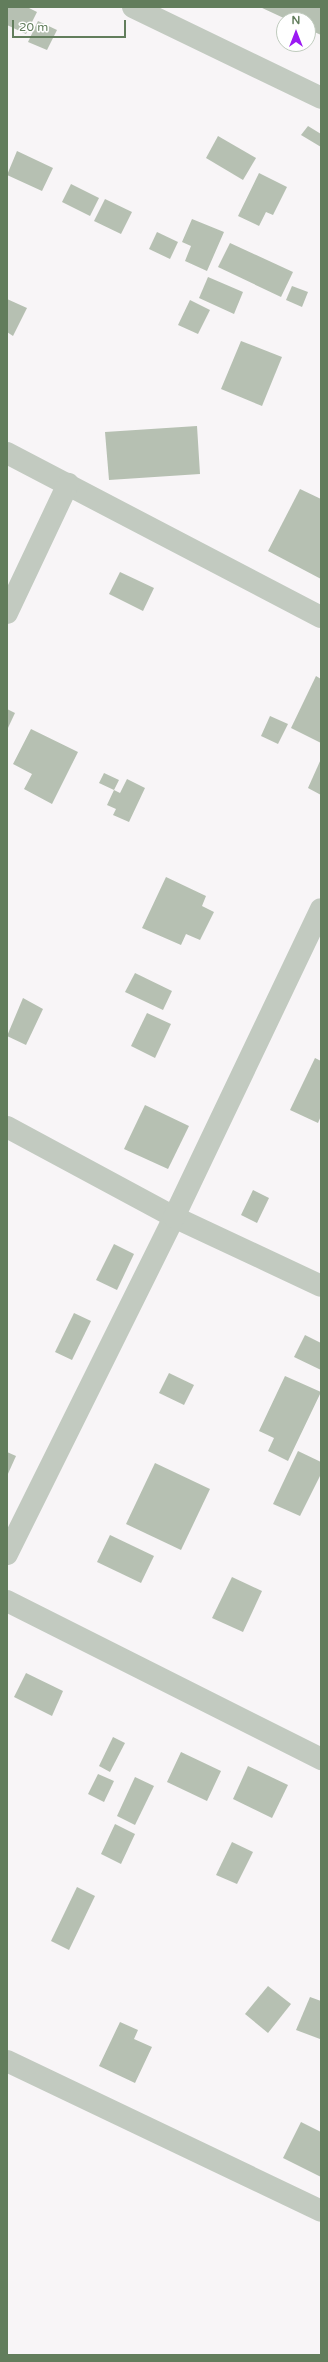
<!DOCTYPE html>
<html>
<head>
<meta charset="utf-8">
<style>
  body { margin:0 }
  #map { position:relative; width:328px; height:2362px; overflow:hidden; background:#f8f5f7; font-family:"Varela Round",sans-serif }
  div>[style] { position:absolute }
  .building>* { inset:0; background:#b6c0b2 }
  .minor>* { height:22px; margin:-11px; padding:0 11px; transform-origin:11px; border-radius:11px; background:#c2cac0 }
  span { translate:-50% -50%; white-space:nowrap; text-align:center; line-height:1.15; -webkit-text-stroke:4px #fff; paint-order:stroke }
  .frame { position:absolute; inset:0; border:8px solid #627d5c; pointer-events:none }
  .north { position:absolute; left:276px; top:12px; width:40px; height:40px; box-sizing:border-box; background:#fff; border:1px solid #c0cbbe; border-radius:50%; rotate:0deg; font-size:11px; font-weight:700; line-height:16px; text-align:center; color:#627d5c }
  .north::after { content:''; display:block; margin:auto; width:14px; height:18px; background:#9b1af3; clip-path:polygon(50% 0,100% 100%,50% 72%,0 100%) }
  .scale { position:absolute; left:12px; top:20px; width:114px; height:18px; box-sizing:border-box; border:2px solid #627d5c; border-top:0; padding-left:5px; font-size:12px; line-height:14px; white-space:nowrap; color:#627d5c; -webkit-text-stroke:3px #fff; paint-order:stroke }
</style>
</head>
<body>
<div id="map">
  <div class="building">
    <i style="clip-path:polygon(7px 7px,27px 7px,37px 12px,26px 34px,7px 25px)"></i>
    <i style="clip-path:polygon(260px 7px,321px 7px,321px 35px,308px 29px,308px 20px,288px 20px)"></i>
    <i style="clip-path:polygon(38px 21px,57px 30px,47px 50px,28px 42px)"></i>
    <i style="clip-path:polygon(308px 126px,321px 134px,321px 147px,301px 135px)"></i>
    <i style="clip-path:polygon(218px 136px,256px 158px,243px 180px,206px 158px)"></i>
    <i style="clip-path:polygon(17px 151px,53px 168px,42px 191px,7px 175px)"></i>
    <i style="clip-path:polygon(259px 173px,287px 187px,273px 215px,266px 212px,259px 226px,238px 216px)"></i>
    <i style="clip-path:polygon(71px 184px,99px 198px,90px 216px,62px 202px)"></i>
    <i style="clip-path:polygon(105px 199px,132px 212px,121px 234px,94px 221px)"></i>
    <i style="clip-path:polygon(192px 219px,224px 232px,207px 271px,185px 261px,191px 246px,182px 242px)"></i>
    <i style="clip-path:polygon(157px 232px,178px 242px,170px 259px,149px 249px)"></i>
    <i style="clip-path:polygon(230px 243px,293px 272px,281px 297px,218px 267px)"></i>
    <i style="clip-path:polygon(208px 277px,243px 292px,234px 314px,199px 298px)"></i>
    <i style="clip-path:polygon(292px 286px,308px 292px,302px 307px,286px 300px)"></i>
    <i style="clip-path:polygon(7px 299px,27px 308px,13px 336px,7px 332px)"></i>
    <i style="clip-path:polygon(190px 300px,210px 310px,198px 334px,178px 325px)"></i>
    <i style="clip-path:polygon(241px 341px,282px 357px,262px 406px,221px 389px)"></i>
    <i style="clip-path:polygon(197px 426px,200px 474px,109px 480px,105px 432px)"></i>
    <i style="clip-path:polygon(300px 489px,321px 499px,321px 579px,268px 551px)"></i>
    <i style="clip-path:polygon(120px 572px,154px 588px,143px 611px,109px 594px)"></i>
    <i style="clip-path:polygon(316px 676px,321px 679px,321px 743px,291px 728px)"></i>
    <i style="clip-path:polygon(7px 709px,15px 713px,7px 730px)"></i>
    <i style="clip-path:polygon(270px 716px,288px 724px,278px 744px,261px 736px)"></i>
    <i style="clip-path:polygon(31px 729px,78px 752px,52px 804px,24px 789px,32px 774px,13px 764px)"></i>
    <i style="clip-path:polygon(321px 759px,321px 795px,308px 788px)"></i>
    <i style="clip-path:polygon(104px 773px,119px 780px,114px 790px,120px 793px,127px 779px,145px 788px,129px 822px,113px 815px,116px 809px,107px 805px,114px 790px,99px 783px)"></i>
    <i style="clip-path:polygon(166px 877px,206px 896px,202px 906px,214px 912px,200px 940px,186px 934px,181px 945px,142px 928px)"></i>
    <i style="clip-path:polygon(135px 973px,172px 991px,163px 1010px,125px 992px)"></i>
    <i style="clip-path:polygon(23px 998px,43px 1009px,26px 1045px,7px 1036px)"></i>
    <i style="clip-path:polygon(147px 1013px,171px 1024px,155px 1058px,131px 1046px)"></i>
    <i style="clip-path:polygon(315px 1058px,321px 1061px,321px 1116px,318px 1123px,290px 1110px)"></i>
    <i style="clip-path:polygon(145px 1105px,189px 1126px,168px 1169px,124px 1149px)"></i>
    <i style="clip-path:polygon(253px 1190px,269px 1198px,257px 1223px,241px 1215px)"></i>
    <i style="clip-path:polygon(114px 1244px,134px 1254px,117px 1290px,96px 1280px)"></i>
    <i style="clip-path:polygon(74px 1313px,91px 1321px,72px 1360px,55px 1352px)"></i>
    <i style="clip-path:polygon(305px 1335px,321px 1343px,321px 1370px,294px 1357px)"></i>
    <i style="clip-path:polygon(169px 1373px,194px 1385px,184px 1405px,159px 1393px)"></i>
    <i style="clip-path:polygon(285px 1376px,321px 1392px,288px 1461px,268px 1451px,274px 1438px,259px 1431px)"></i>
    <i style="clip-path:polygon(298px 1451px,321px 1462px,321px 1474px,300px 1516px,273px 1504px)"></i>
    <i style="clip-path:polygon(7px 1452px,16px 1456px,7px 1476px)"></i>
    <i style="clip-path:polygon(155px 1463px,210px 1489px,181px 1550px,126px 1524px)"></i>
    <i style="clip-path:polygon(110px 1535px,154px 1556px,141px 1583px,97px 1562px)"></i>
    <i style="clip-path:polygon(232px 1577px,262px 1591px,243px 1632px,212px 1618px)"></i>
    <i style="clip-path:polygon(26px 1673px,63px 1691px,52px 1716px,14px 1697px)"></i>
    <i style="clip-path:polygon(113px 1737px,125px 1743px,110px 1772px,99px 1766px)"></i>
    <i style="clip-path:polygon(181px 1752px,221px 1771px,207px 1801px,167px 1782px)"></i>
    <i style="clip-path:polygon(248px 1766px,288px 1785px,272px 1818px,233px 1799px)"></i>
    <i style="clip-path:polygon(98px 1774px,114px 1781px,104px 1802px,88px 1794px)"></i>
    <i style="clip-path:polygon(135px 1777px,154px 1786px,135px 1825px,117px 1816px)"></i>
    <i style="clip-path:polygon(115px 1824px,135px 1834px,121px 1864px,101px 1854px)"></i>
    <i style="clip-path:polygon(232px 1842px,253px 1852px,237px 1884px,216px 1875px)"></i>
    <i style="clip-path:polygon(77px 1887px,95px 1896px,69px 1950px,51px 1941px)"></i>
    <i style="clip-path:polygon(268px 1986px,291px 2004px,268px 2033px,245px 2014px)"></i>
    <i style="clip-path:polygon(310px 1997px,321px 2001px,320px 2039px,296px 2030px)"></i>
    <i style="clip-path:polygon(120px 2022px,138px 2030px,134px 2039px,152px 2047px,135px 2083px,99px 2066px)"></i>
    <i style="clip-path:polygon(301px 2122px,321px 2132px,321px 2177px,283px 2158px)"></i>
  </div>
  <div class="minor">
    <i style="left:133px;top:7px;width:209px;rotate:25.8deg"></i>
    <i style="left:7px;top:453px;width:354px;rotate:27.6deg"></i>
    <i style="left:7px;top:613px;width:143px;rotate:-64.7deg"></i>
    <i style="left:7px;top:1127px;width:190px;rotate:28.3deg"></i>
    <i style="left:174px;top:1217px;width:162px;rotate:25.1deg"></i>
    <i style="left:7px;top:1554px;width:376px;rotate:-63.6deg"></i>
    <i style="left:174px;top:1217px;width:341px;rotate:-64.5deg"></i>
    <i style="left:7px;top:1601px;width:352px;rotate:26.7deg"></i>
    <i style="left:7px;top:2061px;width:348px;rotate:25.5deg"></i>
  </div>
  <div class="frame"></div>
  <div class="north">N</div>
  <div class="scale">20 m</div>
</div>
</body>
</html>
